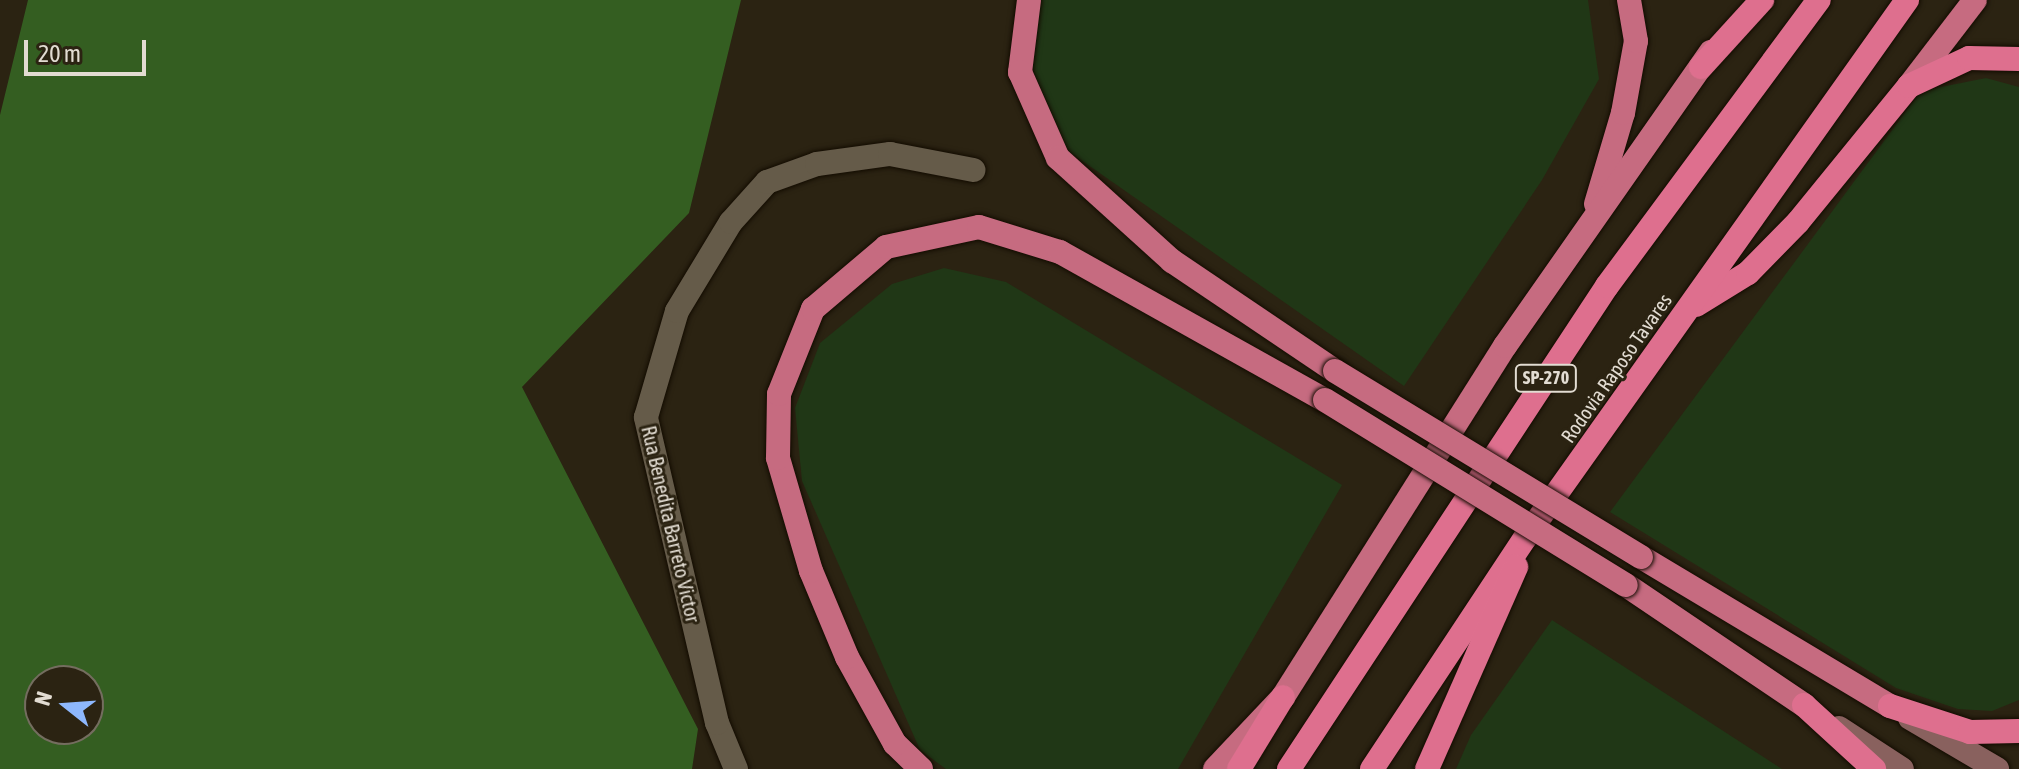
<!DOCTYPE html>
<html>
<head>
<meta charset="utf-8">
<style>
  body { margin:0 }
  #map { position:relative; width:2019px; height:769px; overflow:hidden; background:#2b2312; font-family:"Asap Condensed",sans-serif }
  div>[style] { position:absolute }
  .green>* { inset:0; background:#203716 }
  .forest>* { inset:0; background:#345e21 }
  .roads { filter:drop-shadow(0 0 2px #130c01) drop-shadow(0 0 2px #130c01) }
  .minor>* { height:24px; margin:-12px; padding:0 12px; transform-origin:12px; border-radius:12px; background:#655b49 }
  .secondary>* { height:24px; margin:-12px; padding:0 12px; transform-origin:12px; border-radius:12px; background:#89615e }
  .trunk>* { height:24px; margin:-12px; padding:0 12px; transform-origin:12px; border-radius:12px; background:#c66b80 }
  .motorway>* { height:24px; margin:-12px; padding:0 12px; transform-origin:12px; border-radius:12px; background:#de6f8e }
  .bridges { filter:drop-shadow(0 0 2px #130c01) drop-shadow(0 0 2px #130c01) }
  .trunk-bridge>* { height:24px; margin:-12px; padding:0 12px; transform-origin:12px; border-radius:12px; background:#c66b80 }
  span { translate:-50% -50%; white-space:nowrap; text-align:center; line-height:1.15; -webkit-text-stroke:6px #2b2312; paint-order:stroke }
  .shield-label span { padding:2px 6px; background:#2b2312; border:2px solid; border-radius:6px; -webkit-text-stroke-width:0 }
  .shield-label { font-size:18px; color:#e2dcd2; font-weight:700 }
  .street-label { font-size:20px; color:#e2dcd2 }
  .north { position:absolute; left:24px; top:665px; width:80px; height:80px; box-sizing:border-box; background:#2b2312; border:2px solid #746d5f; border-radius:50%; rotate:287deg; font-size:22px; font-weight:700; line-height:32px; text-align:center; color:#e2dcd2 }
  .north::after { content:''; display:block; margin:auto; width:28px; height:36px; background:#8eb8fd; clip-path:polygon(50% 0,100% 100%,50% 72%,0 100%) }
  .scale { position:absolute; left:24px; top:40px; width:122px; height:36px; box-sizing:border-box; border:4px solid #e2dcd2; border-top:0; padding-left:10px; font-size:24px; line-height:28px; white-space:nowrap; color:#e2dcd2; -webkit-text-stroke:6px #2b2312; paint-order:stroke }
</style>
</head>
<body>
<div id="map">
  <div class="green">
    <i style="clip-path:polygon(1040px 0,1588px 0,1599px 79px,1542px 180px,1404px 386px,1061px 146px,1037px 97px,1030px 48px)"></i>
    <i style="clip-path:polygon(1986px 78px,2019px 87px,2019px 700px,1992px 711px,1958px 709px,1896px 688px,1610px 512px,1921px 91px)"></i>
    <i style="clip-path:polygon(944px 268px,1006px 282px,1342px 485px,1178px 769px,946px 769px,920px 750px,802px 481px,795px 408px,820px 343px,892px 284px)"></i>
    <i style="clip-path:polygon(1552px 620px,1782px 769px,1456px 769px,1471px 735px)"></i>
  </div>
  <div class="forest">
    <i style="clip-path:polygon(evenodd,28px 0,741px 0,689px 213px,522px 387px,698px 729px,692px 769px,0 769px,0 115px,28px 0,40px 681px,88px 681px,88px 729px,40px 729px,40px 681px)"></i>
  </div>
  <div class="roads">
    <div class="minor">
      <i style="left:736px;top:769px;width:50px;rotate:-112.4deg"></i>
      <i style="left:717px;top:723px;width:314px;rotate:-103.1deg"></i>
      <i style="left:646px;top:417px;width:110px;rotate:-73.7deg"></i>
      <i style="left:677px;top:311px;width:104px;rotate:-58.8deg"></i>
      <i style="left:731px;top:222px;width:54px;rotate:-48deg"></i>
      <i style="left:767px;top:182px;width:53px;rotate:-19.8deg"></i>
      <i style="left:817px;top:164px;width:74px;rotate:-7.8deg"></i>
      <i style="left:890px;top:154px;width:85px;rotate:10.9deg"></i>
    </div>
    <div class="secondary">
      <i style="left:1910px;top:718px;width:101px;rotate:30.4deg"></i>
      <i style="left:1839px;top:728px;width:75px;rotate:33.1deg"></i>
    </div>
    <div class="trunk">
      <i style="left:1029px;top:0;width:73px;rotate:97.1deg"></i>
      <i style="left:1020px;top:72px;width:94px;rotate:66.2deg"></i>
      <i style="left:1058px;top:158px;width:154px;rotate:42.1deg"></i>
      <i style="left:1172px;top:261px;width:197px;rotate:34deg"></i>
      <i style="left:1909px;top:86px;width:108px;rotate:-52.5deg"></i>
      <i style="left:1596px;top:204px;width:95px;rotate:-73.5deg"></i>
      <i style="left:1623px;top:113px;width:73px;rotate:-79.8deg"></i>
      <i style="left:1636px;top:41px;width:42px;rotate:-99.7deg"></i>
      <i style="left:1641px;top:557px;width:290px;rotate:30.9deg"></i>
      <i style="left:1626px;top:585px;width:215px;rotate:34deg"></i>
      <i style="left:921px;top:769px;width:36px;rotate:-136deg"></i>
      <i style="left:895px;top:744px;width:99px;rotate:-118.9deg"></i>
      <i style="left:847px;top:657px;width:93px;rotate:-112.7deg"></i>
      <i style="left:811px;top:571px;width:118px;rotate:-106.3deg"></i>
      <i style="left:778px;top:458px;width:64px;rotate:-89.1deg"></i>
      <i style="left:779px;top:394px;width:92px;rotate:-68.2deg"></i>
      <i style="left:813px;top:309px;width:96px;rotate:-40.3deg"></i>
      <i style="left:886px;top:247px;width:95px;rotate:-12.1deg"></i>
      <i style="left:979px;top:227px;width:85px;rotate:17.2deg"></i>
      <i style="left:1060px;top:252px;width:304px;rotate:29.2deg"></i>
      <i style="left:1215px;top:769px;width:99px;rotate:-46.6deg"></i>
      <i style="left:1283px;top:697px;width:415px;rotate:-57.7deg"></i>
      <i style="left:1505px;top:346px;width:359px;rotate:-55deg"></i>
    </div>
    <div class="motorway">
      <i style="left:1701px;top:67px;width:91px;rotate:-47.7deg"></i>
      <i style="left:1696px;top:305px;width:61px;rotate:-31.6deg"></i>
      <i style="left:1748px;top:273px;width:71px;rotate:-45.6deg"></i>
      <i style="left:1798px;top:222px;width:176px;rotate:-50.8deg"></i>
      <i style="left:1909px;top:86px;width:66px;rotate:-25deg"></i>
      <i style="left:1969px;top:58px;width:50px;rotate:1.1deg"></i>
      <i style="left:1804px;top:705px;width:95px;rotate:42.4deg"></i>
      <i style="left:1890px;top:706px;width:84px;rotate:18deg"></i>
      <i style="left:1970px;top:732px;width:49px;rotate:-1.2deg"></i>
      <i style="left:1239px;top:769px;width:84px;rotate:-58.6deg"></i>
      <i style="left:1289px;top:769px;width:578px;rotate:-56.64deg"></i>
      <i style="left:1607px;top:286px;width:356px;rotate:-53.5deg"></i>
      <i style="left:1372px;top:769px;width:277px;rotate:-56.5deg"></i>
      <i style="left:1525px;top:538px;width:660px;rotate:-54.62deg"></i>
      <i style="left:1427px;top:769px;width:221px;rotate:-66.2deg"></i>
    </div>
  </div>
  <div class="bridges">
    <div class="trunk-bridge">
      <i style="left:1335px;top:371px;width:358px;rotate:31.3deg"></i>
      <i style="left:1325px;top:400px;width:353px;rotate:31.6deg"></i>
    </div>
  </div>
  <div class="shield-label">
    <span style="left:1546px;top:378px">SP-270</span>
  </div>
  <div class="street-label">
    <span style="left:1616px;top:368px;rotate:-55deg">Rodovia Raposo Tavares</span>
    <span style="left:671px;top:524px;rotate:77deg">Rua Benedita Barreto Victor</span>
  </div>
  <div class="north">N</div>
  <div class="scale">20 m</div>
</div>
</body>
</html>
